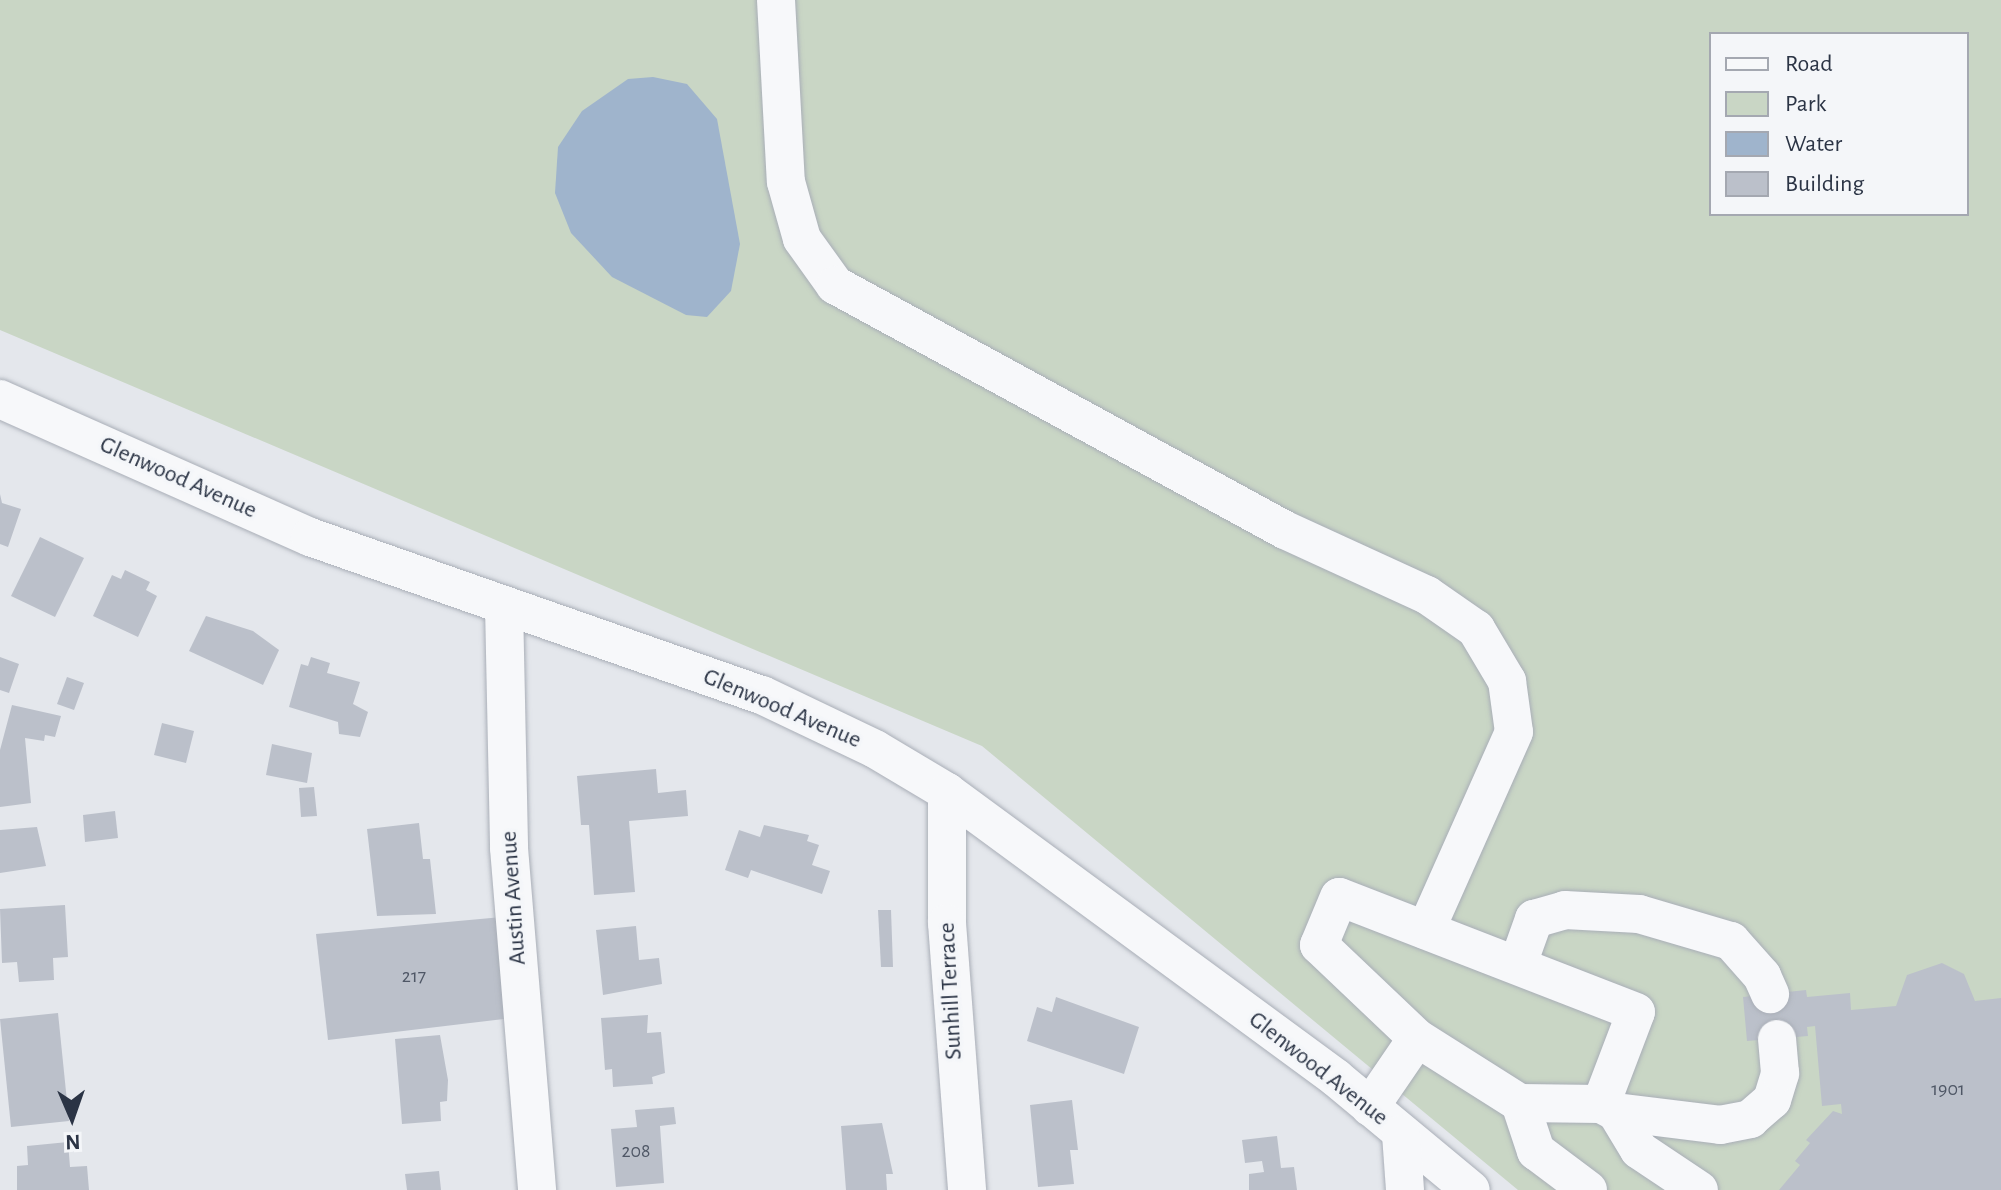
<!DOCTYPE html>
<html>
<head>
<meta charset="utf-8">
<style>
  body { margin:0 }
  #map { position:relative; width:2001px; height:1190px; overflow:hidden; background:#e4e7ec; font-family:"Alegreya Sans",sans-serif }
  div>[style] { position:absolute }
  .green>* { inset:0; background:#c9d6c5 }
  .water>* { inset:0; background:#9fb4cc }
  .building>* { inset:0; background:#bbc0ca }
  .roads { filter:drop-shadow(0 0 2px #a9aeb7) drop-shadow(0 0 2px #a9aeb7) }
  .minor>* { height:38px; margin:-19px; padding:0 19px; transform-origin:19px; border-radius:19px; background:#f7f8fa }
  span { translate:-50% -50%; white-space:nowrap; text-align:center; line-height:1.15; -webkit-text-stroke:7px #f4f6f9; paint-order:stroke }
  .number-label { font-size:20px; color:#4f5766 }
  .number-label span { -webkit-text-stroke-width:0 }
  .street-label { font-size:24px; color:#2b3445 }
  .legend { position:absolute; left:1709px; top:32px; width:260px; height:184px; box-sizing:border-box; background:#f4f6f9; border:2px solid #a4a8b1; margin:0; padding:10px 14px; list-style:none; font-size:24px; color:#2b3445 }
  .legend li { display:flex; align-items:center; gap:16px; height:40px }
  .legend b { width:40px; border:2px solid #a4a8b1 }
  .north { position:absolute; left:32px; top:1078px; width:80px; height:80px; -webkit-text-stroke:6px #f4f6f9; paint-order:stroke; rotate:178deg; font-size:22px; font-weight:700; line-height:32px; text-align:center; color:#2b3445 }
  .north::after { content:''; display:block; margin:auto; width:28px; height:36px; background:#2b3445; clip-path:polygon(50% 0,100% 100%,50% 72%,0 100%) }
</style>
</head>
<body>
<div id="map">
  <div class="green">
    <i style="clip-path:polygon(evenodd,0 0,2001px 0,2001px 1190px,1518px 1190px,982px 746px,0 330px,0 0,1711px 34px,1967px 34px,1967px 214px,1711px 214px,1711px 34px)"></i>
  </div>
  <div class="water">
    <i style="clip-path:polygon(653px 77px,687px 84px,717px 119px,740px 244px,731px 291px,707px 317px,686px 315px,612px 277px,571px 233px,555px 193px,558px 147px,582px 111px,628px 79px)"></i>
  </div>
  <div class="building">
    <i style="clip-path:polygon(0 494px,2px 503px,21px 509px,8px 547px,0 544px)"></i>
    <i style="clip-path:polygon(40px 537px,84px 558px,55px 617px,11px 596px)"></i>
    <i style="clip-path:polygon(125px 570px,150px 582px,146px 590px,157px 596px,138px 637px,93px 616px,112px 575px,121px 579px)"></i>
    <i style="clip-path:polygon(206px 616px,253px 631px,279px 650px,263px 685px,189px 651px)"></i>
    <i style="clip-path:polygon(0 657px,19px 664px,9px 693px,0 690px)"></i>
    <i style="clip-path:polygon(311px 657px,330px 663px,327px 673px,360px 682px,353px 704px,368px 712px,360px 737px,339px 734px,338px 722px,289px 707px,301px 664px,308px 666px)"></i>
    <i style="clip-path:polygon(67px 677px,84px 683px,74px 710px,57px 704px)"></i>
    <i style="clip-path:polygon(12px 705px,61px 716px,55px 737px,45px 735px,44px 741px,25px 738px,31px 803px,0 807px,0 750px)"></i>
    <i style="clip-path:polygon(162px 723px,194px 731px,186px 763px,154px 755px)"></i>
    <i style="clip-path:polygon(272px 744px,312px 753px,307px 783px,266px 775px)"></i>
    <i style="clip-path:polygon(656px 769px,658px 793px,686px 790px,688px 816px,629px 821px,635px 892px,594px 895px,589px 825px,581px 825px,577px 776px)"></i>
    <i style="clip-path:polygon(314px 787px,317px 816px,301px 817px,299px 788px)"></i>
    <i style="clip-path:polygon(115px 811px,118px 838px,85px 842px,83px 815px)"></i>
    <i style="clip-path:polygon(419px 823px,423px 859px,430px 859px,436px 914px,377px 916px,367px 829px)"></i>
    <i style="clip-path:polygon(764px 825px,809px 835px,807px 841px,819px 845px,812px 865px,830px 871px,822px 894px,751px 870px,748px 878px,725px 870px,739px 830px,760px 837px)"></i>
    <i style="clip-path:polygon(37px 827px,46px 866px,0 873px,0 830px)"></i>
    <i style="clip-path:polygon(65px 905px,68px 957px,53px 958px,54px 980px,19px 982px,17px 962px,2px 963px,0 909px)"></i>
    <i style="clip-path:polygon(878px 910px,891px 910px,893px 967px,881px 967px)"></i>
    <i style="clip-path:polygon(502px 917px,512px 1018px,328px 1040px,316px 934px)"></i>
    <i style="clip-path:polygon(636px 926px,639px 960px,659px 958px,662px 984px,603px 995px,596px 930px)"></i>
    <i style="clip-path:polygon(1942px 963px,1964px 974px,1975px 1001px,2001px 998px,2001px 1190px,1779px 1190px,1800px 1165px,1795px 1161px,1810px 1143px,1806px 1140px,1833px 1111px,1842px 1114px,1841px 1104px,1822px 1106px,1815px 1026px,1807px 1027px,1808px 1036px,1747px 1041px,1743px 997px,1806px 990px,1807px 997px,1850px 993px,1851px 1010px,1896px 1006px,1907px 975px)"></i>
    <i style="clip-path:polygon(1056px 997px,1139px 1027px,1124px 1074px,1027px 1041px,1037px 1007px,1052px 1012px)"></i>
    <i style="clip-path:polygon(58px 1013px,69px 1121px,11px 1127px,0 1019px)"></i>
    <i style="clip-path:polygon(648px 1015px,647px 1033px,661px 1032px,665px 1073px,652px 1077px,653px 1084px,613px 1087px,612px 1069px,605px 1070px,601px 1018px)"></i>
    <i style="clip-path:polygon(440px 1035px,448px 1080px,447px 1101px,440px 1102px,441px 1121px,402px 1124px,395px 1039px)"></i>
    <i style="clip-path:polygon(1072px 1100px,1078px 1150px,1070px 1150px,1074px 1184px,1038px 1187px,1030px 1105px)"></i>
    <i style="clip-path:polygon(674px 1107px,676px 1124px,660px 1126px,664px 1183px,616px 1187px,611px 1129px,637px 1127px,635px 1110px)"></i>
    <i style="clip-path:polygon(882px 1123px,893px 1174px,886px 1174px,887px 1190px,846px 1190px,841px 1126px)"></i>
    <i style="clip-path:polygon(1277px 1136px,1281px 1168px,1294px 1167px,1297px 1190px,1249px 1190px,1249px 1174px,1264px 1172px,1262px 1161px,1245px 1163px,1242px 1140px)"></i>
    <i style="clip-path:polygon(68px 1142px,70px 1167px,87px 1166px,89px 1190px,17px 1190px,17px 1166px,28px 1165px,27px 1146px)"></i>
    <i style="clip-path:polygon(439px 1171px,441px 1190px,407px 1190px,405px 1174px)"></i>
  </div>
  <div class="roads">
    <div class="minor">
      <i style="left:776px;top:0;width:182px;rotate:86.9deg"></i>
      <i style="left:786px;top:182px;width:59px;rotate:74.3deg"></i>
      <i style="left:802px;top:239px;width:57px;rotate:54.3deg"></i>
      <i style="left:835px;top:285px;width:512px;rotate:28.57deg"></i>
      <i style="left:1285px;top:530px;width:156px;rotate:24.6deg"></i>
      <i style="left:1427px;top:595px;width:60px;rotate:34.8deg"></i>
      <i style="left:1476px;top:629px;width:61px;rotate:59.2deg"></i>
      <i style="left:1507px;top:681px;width:51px;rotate:82.2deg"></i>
      <i style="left:1514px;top:732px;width:217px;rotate:114deg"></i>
      <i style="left:0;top:399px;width:339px;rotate:24deg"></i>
      <i style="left:310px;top:537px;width:479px;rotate:19.3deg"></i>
      <i style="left:762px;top:695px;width:125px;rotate:25.5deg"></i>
      <i style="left:875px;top:749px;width:84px;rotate:30.8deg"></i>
      <i style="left:947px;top:792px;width:483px;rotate:36.3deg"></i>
      <i style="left:1336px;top:1078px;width:175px;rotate:39.7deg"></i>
      <i style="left:504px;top:605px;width:243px;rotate:88.8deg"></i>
      <i style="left:509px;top:848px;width:343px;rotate:85.3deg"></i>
      <i style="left:947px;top:792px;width:131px;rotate:90deg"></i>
      <i style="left:947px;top:923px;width:268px;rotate:85.7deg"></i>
      <i style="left:1518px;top:964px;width:48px;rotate:-70.4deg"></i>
      <i style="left:1534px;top:919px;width:32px;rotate:-16deg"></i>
      <i style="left:1565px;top:910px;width:74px;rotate:3.1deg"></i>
      <i style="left:1639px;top:914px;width:96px;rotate:16.4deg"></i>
      <i style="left:1731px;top:941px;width:47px;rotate:48.5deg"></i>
      <i style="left:1762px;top:976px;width:20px;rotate:66deg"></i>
      <i style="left:1520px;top:1103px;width:51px;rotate:71.6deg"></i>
      <i style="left:1536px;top:1151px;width:65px;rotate:36.9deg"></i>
      <i style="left:1601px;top:1104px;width:17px;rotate:28deg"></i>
      <i style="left:1616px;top:1112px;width:105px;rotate:7.1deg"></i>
      <i style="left:1720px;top:1125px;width:31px;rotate:-11deg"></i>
      <i style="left:1750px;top:1119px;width:29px;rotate:-41deg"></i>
      <i style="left:1772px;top:1100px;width:28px;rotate:-73deg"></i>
      <i style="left:1780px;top:1073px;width:34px;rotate:-95deg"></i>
      <i style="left:1370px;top:1107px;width:83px;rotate:-55.7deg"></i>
      <i style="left:1417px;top:1038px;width:122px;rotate:32.3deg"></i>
      <i style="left:1520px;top:1103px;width:81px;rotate:0.7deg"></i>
      <i style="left:1601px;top:1104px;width:98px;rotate:-69.2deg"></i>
      <i style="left:1636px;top:1012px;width:318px;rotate:-158.8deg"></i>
      <i style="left:1339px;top:897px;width:52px;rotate:112.6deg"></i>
      <i style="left:1319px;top:945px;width:135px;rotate:43.5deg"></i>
      <i style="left:1616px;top:1112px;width:44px;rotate:58.8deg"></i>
      <i style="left:1639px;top:1150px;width:72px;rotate:33.7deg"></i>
      <i style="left:1401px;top:1134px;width:56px;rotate:85.9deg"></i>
    </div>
  </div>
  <div class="number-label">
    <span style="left:414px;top:976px">217</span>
    <span style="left:1948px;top:1089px">1901</span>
    <span style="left:636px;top:1151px">208</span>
  </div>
  <div class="street-label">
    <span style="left:178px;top:478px;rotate:24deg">Glenwood Avenue</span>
    <span style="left:782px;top:709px;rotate:23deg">Glenwood Avenue</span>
    <span style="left:514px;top:898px;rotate:-94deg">Austin Avenue</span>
    <span style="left:951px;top:991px;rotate:-93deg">Sunhill Terrace</span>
    <span style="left:1318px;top:1069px;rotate:38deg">Glenwood Avenue</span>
  </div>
  <ul class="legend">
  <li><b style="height:10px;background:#f7f8fa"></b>Road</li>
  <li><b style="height:22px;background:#c9d6c5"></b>Park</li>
  <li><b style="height:22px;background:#9fb4cc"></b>Water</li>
  <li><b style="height:22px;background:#bbc0ca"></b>Building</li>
  </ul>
  <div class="north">N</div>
</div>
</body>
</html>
